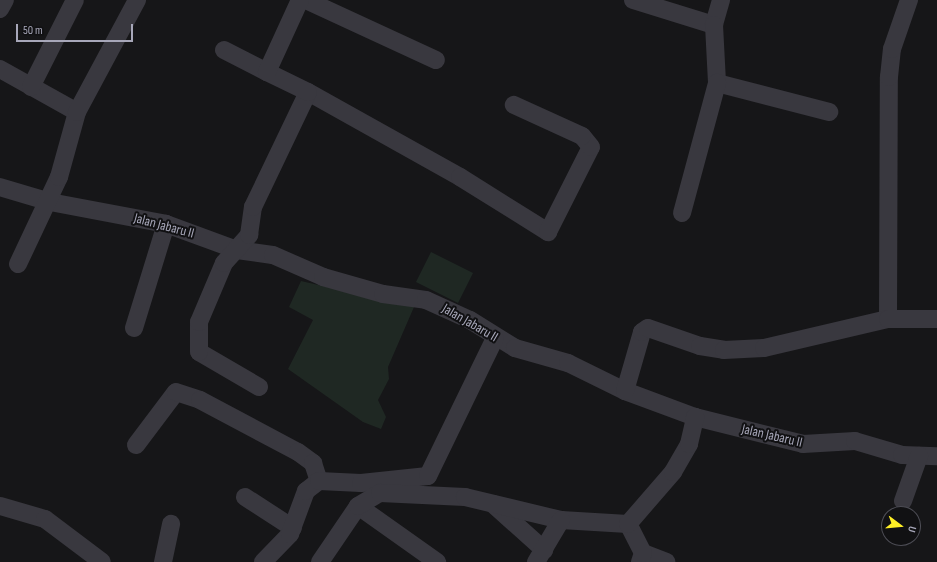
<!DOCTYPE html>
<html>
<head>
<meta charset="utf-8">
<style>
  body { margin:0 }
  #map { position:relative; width:937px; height:562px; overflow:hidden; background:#161618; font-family:"Sofia Sans Condensed",sans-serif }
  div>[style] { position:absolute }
  .green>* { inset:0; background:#1f2823 }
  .minor>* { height:18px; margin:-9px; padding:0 9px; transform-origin:9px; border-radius:9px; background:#39383f }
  span { translate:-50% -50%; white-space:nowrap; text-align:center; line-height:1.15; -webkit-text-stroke:4px #111113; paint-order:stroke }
  .street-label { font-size:14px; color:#a7a7b9 }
  .north { position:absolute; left:881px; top:506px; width:40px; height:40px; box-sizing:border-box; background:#111113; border:1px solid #4d4d55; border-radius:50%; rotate:106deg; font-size:11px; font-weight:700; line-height:16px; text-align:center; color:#a7a7b9 }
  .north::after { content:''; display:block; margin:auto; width:14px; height:18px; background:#ffef26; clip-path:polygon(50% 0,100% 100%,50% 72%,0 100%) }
  .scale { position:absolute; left:16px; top:24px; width:117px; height:18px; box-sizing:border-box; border:2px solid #a7a7b9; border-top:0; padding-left:5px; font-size:12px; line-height:14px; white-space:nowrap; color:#a7a7b9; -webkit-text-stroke:3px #111113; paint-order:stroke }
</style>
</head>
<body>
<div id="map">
  <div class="green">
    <i style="clip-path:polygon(431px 252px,473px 273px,458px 303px,416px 282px)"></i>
    <i style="clip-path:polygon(301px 281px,414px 307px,388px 367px,389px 379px,378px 400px,386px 417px,381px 429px,363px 422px,288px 369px,313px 320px,289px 307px)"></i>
  </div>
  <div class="minor">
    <i style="left:306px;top:0;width:143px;rotate:24.8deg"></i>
    <i style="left:633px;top:0;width:85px;rotate:17.2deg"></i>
    <i style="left:721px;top:0;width:26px;rotate:106deg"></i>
    <i style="left:714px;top:25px;width:58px;rotate:87deg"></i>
    <i style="left:717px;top:83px;width:116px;rotate:14.5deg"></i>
    <i style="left:0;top:9px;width:10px;rotate:-61deg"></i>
    <i style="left:224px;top:50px;width:48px;rotate:27.1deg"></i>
    <i style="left:0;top:69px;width:88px;rotate:29.2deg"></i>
    <i style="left:31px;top:87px;width:97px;rotate:-63.2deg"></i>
    <i style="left:308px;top:92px;width:174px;rotate:29.2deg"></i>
    <i style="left:460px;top:177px;width:104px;rotate:32deg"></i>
    <i style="left:548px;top:232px;width:95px;rotate:-63.2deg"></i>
    <i style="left:591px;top:147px;width:14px;rotate:-129deg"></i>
    <i style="left:582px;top:136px;width:75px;rotate:-155.5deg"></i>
    <i style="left:0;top:187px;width:52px;rotate:16.7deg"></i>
    <i style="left:50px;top:202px;width:118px;rotate:10.7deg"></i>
    <i style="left:166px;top:224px;width:76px;rotate:20.1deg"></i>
    <i style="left:237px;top:250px;width:36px;rotate:8deg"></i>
    <i style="left:273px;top:255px;width:55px;rotate:23.7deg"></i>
    <i style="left:323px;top:277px;width:62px;rotate:15.8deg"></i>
    <i style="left:383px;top:294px;width:43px;rotate:7.9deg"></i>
    <i style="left:426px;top:300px;width:48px;rotate:24.4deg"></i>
    <i style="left:470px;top:320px;width:53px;rotate:31.9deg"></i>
    <i style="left:515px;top:348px;width:55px;rotate:15.8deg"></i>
    <i style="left:568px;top:363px;width:64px;rotate:26.2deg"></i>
    <i style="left:625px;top:391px;width:75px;rotate:20.4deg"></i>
    <i style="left:695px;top:417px;width:111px;rotate:14deg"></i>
    <i style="left:803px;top:444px;width:52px;rotate:-3.3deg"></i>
    <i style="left:855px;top:441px;width:49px;rotate:16.6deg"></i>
    <i style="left:902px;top:455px;width:35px;rotate:2deg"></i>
    <i style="left:682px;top:213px;width:135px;rotate:-74.9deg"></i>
    <i style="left:18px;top:264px;width:96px;rotate:-64.8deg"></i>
    <i style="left:59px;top:177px;width:67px;rotate:-74.5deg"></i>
    <i style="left:77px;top:112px;width:127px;rotate:-61.8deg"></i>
    <i style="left:888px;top:319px;width:242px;rotate:-89.8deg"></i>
    <i style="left:889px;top:77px;width:28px;rotate:-84deg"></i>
    <i style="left:892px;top:49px;width:52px;rotate:-70.9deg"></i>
    <i style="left:134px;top:328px;width:109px;rotate:-72.9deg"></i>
    <i style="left:259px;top:387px;width:69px;rotate:-149.7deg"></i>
    <i style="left:199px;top:352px;width:30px;rotate:-90deg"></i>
    <i style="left:199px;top:322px;width:64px;rotate:-67deg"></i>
    <i style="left:224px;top:263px;width:38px;rotate:-48deg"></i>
    <i style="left:249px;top:235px;width:28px;rotate:-82deg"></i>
    <i style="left:253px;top:207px;width:127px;rotate:-64.4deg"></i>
    <i style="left:308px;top:92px;width:46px;rotate:-154deg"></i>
    <i style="left:267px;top:72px;width:79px;rotate:-65.4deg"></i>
    <i style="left:625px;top:391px;width:61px;rotate:-73.9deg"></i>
    <i style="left:642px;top:332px;width:7px;rotate:-34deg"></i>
    <i style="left:648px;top:328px;width:55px;rotate:19.1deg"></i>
    <i style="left:700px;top:346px;width:24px;rotate:9deg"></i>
    <i style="left:724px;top:350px;width:40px;rotate:-2.9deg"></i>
    <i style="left:764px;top:348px;width:127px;rotate:-13.2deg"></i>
    <i style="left:888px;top:319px;width:49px"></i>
    <i style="left:136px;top:445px;width:66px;rotate:-53deg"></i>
    <i style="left:176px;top:392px;width:25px;rotate:18deg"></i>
    <i style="left:200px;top:400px;width:111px;rotate:28deg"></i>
    <i style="left:298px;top:452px;width:19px;rotate:36deg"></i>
    <i style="left:313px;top:463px;width:19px;rotate:72deg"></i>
    <i style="left:245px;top:497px;width:57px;rotate:32.9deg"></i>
    <i style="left:903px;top:501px;width:48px;rotate:-70.4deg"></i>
    <i style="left:493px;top:504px;width:69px;rotate:42deg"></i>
    <i style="left:0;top:506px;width:47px;rotate:16.1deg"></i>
    <i style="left:45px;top:519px;width:71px;rotate:37deg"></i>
    <i style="left:358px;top:506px;width:97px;rotate:35.3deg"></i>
    <i style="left:643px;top:553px;width:25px;rotate:21deg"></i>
    <i style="left:163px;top:562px;width:39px;rotate:-78deg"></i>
    <i style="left:263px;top:562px;width:39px;rotate:-46deg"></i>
    <i style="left:290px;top:534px;width:46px;rotate:-69.6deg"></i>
    <i style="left:306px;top:491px;width:16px;rotate:-38deg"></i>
    <i style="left:319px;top:481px;width:42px;rotate:2.7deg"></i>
    <i style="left:361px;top:483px;width:67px;rotate:-6deg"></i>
    <i style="left:428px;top:476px;width:153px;rotate:-64.1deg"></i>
    <i style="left:320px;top:562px;width:68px;rotate:-55.8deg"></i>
    <i style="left:358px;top:506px;width:26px;rotate:-31deg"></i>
    <i style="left:380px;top:493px;width:85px;rotate:2.7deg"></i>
    <i style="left:465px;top:497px;width:99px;rotate:13.5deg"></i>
    <i style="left:561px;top:520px;width:67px;rotate:3.4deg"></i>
    <i style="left:536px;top:562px;width:49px;rotate:-59.2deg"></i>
    <i style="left:640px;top:562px;width:9px;rotate:-72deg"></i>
    <i style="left:643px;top:553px;width:33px;rotate:-117deg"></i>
    <i style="left:628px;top:524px;width:69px;rotate:-49.1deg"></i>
    <i style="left:673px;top:472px;width:32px;rotate:-60deg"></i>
    <i style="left:689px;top:444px;width:28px;rotate:-77deg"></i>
  </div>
  <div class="street-label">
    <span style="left:164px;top:226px;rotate:15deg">Jalan Jabaru II</span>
    <span style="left:470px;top:323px;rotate:30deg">Jalan Jabaru II</span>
    <span style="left:772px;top:436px;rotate:13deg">Jalan Jabaru II</span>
  </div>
  <div class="north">U</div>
  <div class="scale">50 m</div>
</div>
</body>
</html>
